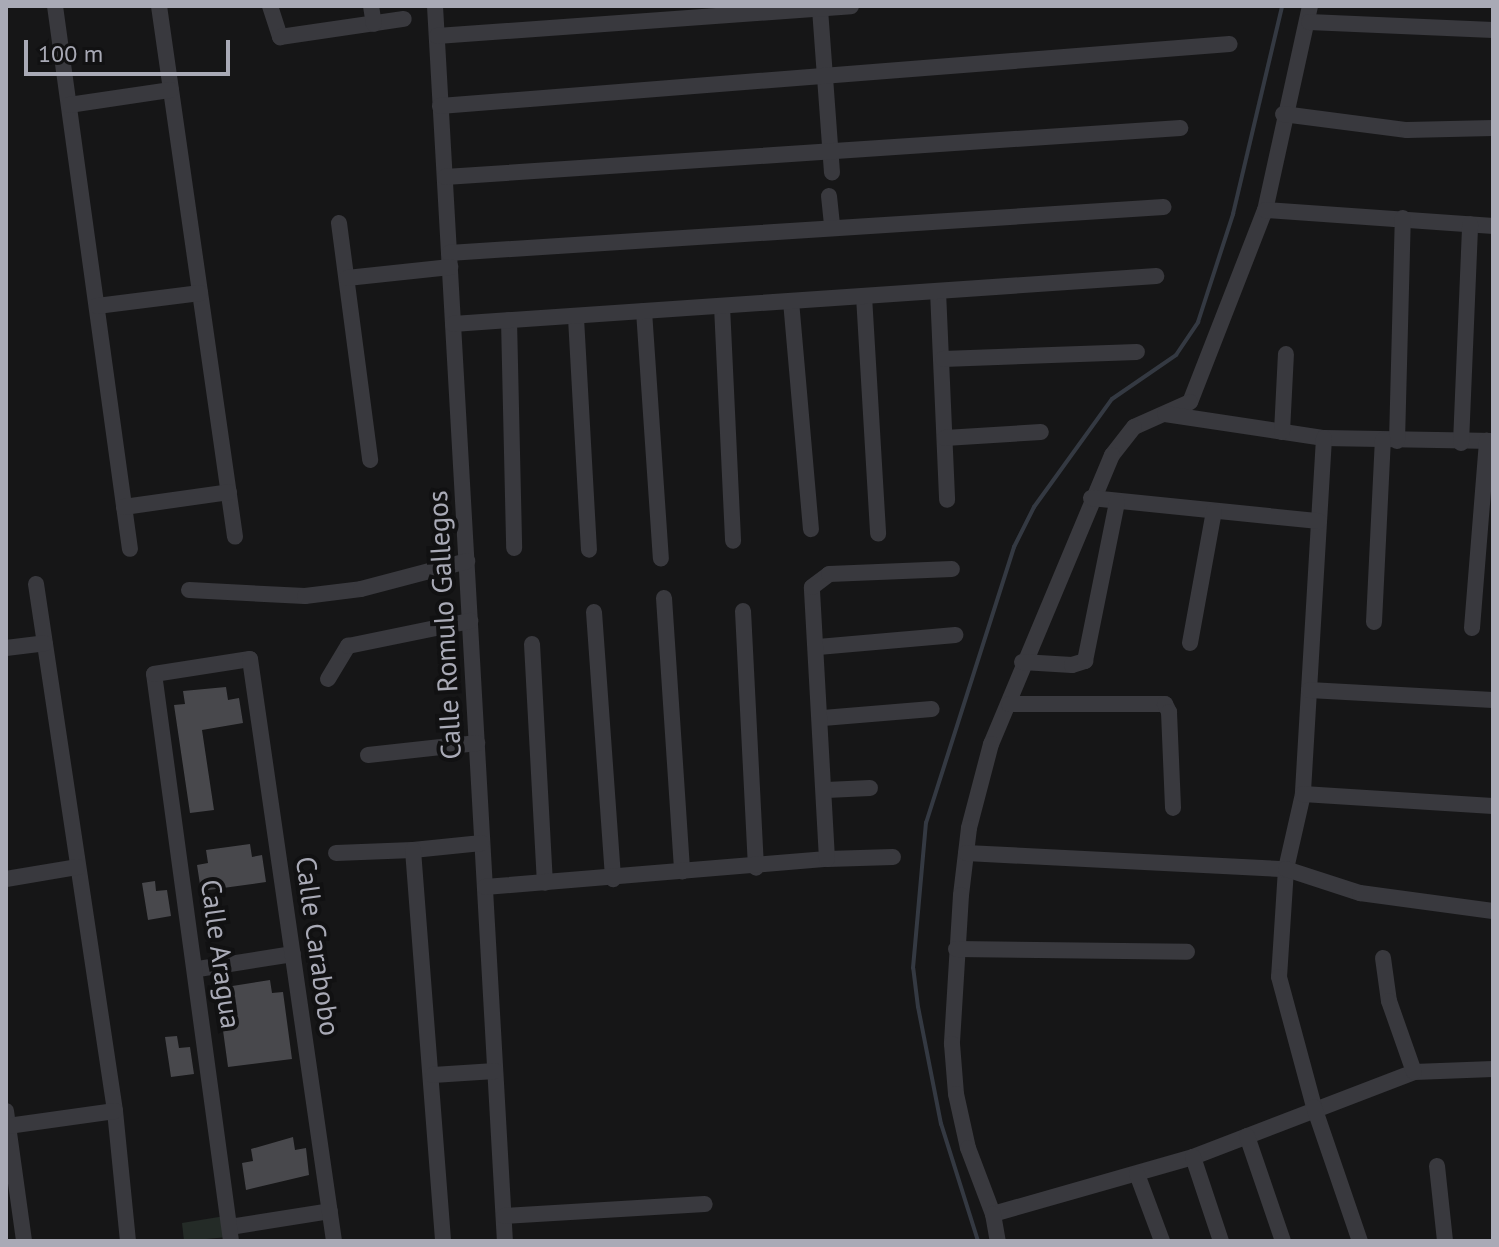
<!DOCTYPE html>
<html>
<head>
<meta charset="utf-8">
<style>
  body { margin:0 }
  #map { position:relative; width:1499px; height:1247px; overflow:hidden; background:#161617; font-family:"PT Sans",sans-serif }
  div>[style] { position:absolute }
  .green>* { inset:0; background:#242b27 }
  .stream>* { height:4px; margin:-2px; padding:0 2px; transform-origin:2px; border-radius:2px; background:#343942 }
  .building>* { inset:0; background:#48484c }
  .minor>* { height:16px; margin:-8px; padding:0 8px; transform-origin:8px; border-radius:8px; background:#39393e }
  span { translate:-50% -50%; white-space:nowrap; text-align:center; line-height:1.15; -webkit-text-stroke:8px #111112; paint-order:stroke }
  .street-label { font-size:28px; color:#a9aab6 }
  .frame { position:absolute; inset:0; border:8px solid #a9aab6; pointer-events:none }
  .scale { position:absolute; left:24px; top:40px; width:206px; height:36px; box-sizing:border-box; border:4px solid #a9aab6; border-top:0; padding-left:10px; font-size:24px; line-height:28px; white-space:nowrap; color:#a9aab6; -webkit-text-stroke:6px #111112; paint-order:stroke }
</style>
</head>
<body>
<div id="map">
  <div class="green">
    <i style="clip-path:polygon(225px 1216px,228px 1237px,184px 1241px,182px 1223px)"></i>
  </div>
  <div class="stream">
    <i style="left:978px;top:1241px;width:123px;rotate:-107.5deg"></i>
    <i style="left:941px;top:1124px;width:119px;rotate:-101.1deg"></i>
    <i style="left:918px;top:1007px;width:39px;rotate:-97deg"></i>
    <i style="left:913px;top:968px;width:146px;rotate:-84.9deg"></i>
    <i style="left:926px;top:823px;width:290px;rotate:-72.3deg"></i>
    <i style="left:1014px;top:547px;width:45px;rotate:-63.4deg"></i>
    <i style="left:1034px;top:507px;width:133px;rotate:-54.2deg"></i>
    <i style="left:1112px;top:399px;width:78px;rotate:-34.5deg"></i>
    <i style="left:1176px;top:355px;width:40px;rotate:-56deg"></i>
    <i style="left:1198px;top:322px;width:114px;rotate:-72deg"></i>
    <i style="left:1233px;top:214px;width:214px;rotate:-76.7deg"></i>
  </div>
  <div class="building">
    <i style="clip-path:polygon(226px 687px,228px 700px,239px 698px,243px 723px,202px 730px,214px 810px,190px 813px,174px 705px,185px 704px,183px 691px)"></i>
    <i style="clip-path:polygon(250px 844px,252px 857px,262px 855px,266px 882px,201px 891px,197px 865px,208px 863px,206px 850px)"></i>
    <i style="clip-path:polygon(155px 881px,156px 891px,167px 890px,171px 916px,148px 920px,142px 883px)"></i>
    <i style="clip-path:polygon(270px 980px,272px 993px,283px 992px,292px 1059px,228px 1067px,219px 1001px,228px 999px,226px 987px)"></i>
    <i style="clip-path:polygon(177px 1036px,179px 1048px,190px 1047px,194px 1074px,171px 1077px,165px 1037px)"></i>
    <i style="clip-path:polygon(293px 1137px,295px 1150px,306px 1148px,309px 1175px,246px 1190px,242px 1163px,253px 1161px,251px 1149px)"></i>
  </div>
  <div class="minor">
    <i style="left:55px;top:6px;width:548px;rotate:82.14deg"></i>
    <i style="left:159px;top:6px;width:536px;rotate:81.85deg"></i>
    <i style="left:270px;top:6px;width:33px;rotate:72deg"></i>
    <i style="left:280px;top:37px;width:125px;rotate:-8.3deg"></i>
    <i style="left:371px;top:6px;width:18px;rotate:81deg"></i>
    <i style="left:435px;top:6px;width:1237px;rotate:86.76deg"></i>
    <i style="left:1310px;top:6px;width:209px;rotate:102.4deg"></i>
    <i style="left:1265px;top:210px;width:206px;rotate:111.3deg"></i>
    <i style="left:1190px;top:402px;width:61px;rotate:155.9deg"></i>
    <i style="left:1134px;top:427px;width:36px;rotate:128deg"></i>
    <i style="left:1112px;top:455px;width:313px;rotate:112.7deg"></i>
    <i style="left:991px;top:744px;width:87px;rotate:104.7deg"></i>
    <i style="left:969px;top:828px;width:67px;rotate:96.8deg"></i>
    <i style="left:961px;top:895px;width:149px;rotate:93.5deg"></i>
    <i style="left:952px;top:1044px;width:50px;rotate:85.4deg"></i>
    <i style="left:956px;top:1094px;width:55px;rotate:77.5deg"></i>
    <i style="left:968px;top:1148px;width:71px;rotate:69.3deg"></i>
    <i style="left:993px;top:1214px;width:208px;rotate:-15.9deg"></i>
    <i style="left:1193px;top:1157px;width:237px;rotate:-21deg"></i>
    <i style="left:1414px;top:1072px;width:79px;rotate:-2.2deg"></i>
    <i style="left:820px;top:9px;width:164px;rotate:85.8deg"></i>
    <i style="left:1309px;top:22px;width:184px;rotate:2.5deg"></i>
    <i style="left:437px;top:36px;width:415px;rotate:-4.1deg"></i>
    <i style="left:69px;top:105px;width:103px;rotate:-8.4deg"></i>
    <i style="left:440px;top:106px;width:792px;rotate:-4.49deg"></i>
    <i style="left:1283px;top:114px;width:125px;rotate:7.4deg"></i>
    <i style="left:1407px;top:130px;width:86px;rotate:-1.3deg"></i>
    <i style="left:445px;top:177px;width:737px;rotate:-3.81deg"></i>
    <i style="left:829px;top:196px;width:31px;rotate:84deg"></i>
    <i style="left:1265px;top:210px;width:229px;rotate:4deg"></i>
    <i style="left:339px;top:223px;width:239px;rotate:82.5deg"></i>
    <i style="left:449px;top:253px;width:716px;rotate:-3.68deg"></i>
    <i style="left:347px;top:278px;width:104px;rotate:-6.1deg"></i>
    <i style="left:938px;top:291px;width:209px;rotate:87.5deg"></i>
    <i style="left:864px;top:296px;width:238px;rotate:86.6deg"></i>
    <i style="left:791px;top:301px;width:229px;rotate:85deg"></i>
    <i style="left:97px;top:306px;width:104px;rotate:-7.2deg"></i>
    <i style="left:722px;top:306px;width:235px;rotate:87.3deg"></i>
    <i style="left:644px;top:311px;width:248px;rotate:86.1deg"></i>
    <i style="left:576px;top:318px;width:232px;rotate:86.8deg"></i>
    <i style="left:509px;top:320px;width:228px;rotate:88.7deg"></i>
    <i style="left:453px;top:324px;width:705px;rotate:-3.91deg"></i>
    <i style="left:943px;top:359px;width:194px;rotate:-2.1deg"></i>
    <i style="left:1165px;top:414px;width:161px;rotate:8.6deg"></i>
    <i style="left:1324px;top:438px;width:169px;rotate:1deg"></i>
    <i style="left:1282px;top:432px;width:78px;rotate:-87.1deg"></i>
    <i style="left:945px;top:438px;width:96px;rotate:-3.6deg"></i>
    <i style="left:1324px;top:438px;width:357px;rotate:93.4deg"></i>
    <i style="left:1303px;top:794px;width:77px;rotate:102.8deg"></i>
    <i style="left:1286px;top:869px;width:108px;rotate:93.7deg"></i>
    <i style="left:1279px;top:977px;width:135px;rotate:74.9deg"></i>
    <i style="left:1314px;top:1107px;width:142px;rotate:71.1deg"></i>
    <i style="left:1397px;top:441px;width:223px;rotate:-88.5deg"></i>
    <i style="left:1461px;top:443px;width:219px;rotate:-87.6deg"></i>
    <i style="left:1091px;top:498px;width:229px;rotate:5.8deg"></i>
    <i style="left:124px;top:507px;width:106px;rotate:-8.1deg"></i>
    <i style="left:36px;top:584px;width:533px;rotate:81.47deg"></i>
    <i style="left:115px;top:1111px;width:131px;rotate:84.3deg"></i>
    <i style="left:189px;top:590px;width:116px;rotate:3deg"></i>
    <i style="left:305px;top:596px;width:56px;rotate:-7.1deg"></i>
    <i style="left:361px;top:589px;width:110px;rotate:-14.8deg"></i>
    <i style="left:664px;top:598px;width:274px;rotate:86.2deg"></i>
    <i style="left:743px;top:611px;width:257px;rotate:87.1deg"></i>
    <i style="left:594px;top:612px;width:268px;rotate:85.9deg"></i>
    <i style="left:1374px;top:622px;width:182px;rotate:-87.2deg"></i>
    <i style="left:1472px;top:628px;width:188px;rotate:-85.4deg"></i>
    <i style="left:1190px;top:643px;width:134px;rotate:-79.7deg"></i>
    <i style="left:532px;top:644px;width:239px;rotate:86.9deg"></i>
    <i style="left:818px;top:647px;width:138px;rotate:-5deg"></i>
    <i style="left:6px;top:648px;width:39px;rotate:-7deg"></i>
    <i style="left:1022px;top:662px;width:50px;rotate:3.4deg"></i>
    <i style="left:1072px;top:665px;width:14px;rotate:-17deg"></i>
    <i style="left:1085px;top:661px;width:162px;rotate:-78.6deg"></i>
    <i style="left:328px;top:679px;width:39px;rotate:-59deg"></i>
    <i style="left:348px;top:646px;width:125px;rotate:-11.6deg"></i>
    <i style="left:1309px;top:690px;width:184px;rotate:3.1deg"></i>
    <i style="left:1009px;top:704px;width:156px"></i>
    <i style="left:1165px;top:704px;width:9px;rotate:63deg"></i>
    <i style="left:1169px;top:712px;width:96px;rotate:87.6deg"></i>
    <i style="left:823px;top:718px;width:109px;rotate:-4.7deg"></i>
    <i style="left:368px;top:755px;width:110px;rotate:-6.3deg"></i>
    <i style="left:826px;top:790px;width:44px;rotate:-2.6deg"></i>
    <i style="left:1303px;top:794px;width:190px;rotate:3.6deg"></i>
    <i style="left:413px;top:850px;width:69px;rotate:-5.8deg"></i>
    <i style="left:336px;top:853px;width:77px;rotate:-2.2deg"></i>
    <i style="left:413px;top:850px;width:392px;rotate:85.6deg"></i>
    <i style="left:966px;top:853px;width:320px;rotate:2.9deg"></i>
    <i style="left:1286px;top:869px;width:78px;rotate:18deg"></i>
    <i style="left:1360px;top:893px;width:134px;rotate:7.7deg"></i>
    <i style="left:827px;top:859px;width:66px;rotate:-1.7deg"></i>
    <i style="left:6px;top:879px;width:73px;rotate:-9.5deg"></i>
    <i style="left:485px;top:887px;width:343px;rotate:-4.7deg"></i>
    <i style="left:827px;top:859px;width:272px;rotate:-93.2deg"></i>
    <i style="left:812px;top:587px;width:21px;rotate:-37deg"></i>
    <i style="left:829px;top:574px;width:123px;rotate:-2.3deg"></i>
    <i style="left:956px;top:949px;width:231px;rotate:0.7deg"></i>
    <i style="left:1383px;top:958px;width:43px;rotate:82.1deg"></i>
    <i style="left:1389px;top:1001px;width:75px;rotate:70.6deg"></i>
    <i style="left:198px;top:969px;width:96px;rotate:-9deg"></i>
    <i style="left:433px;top:1075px;width:62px;rotate:-3.7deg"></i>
    <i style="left:6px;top:1111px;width:131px;rotate:82.1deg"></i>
    <i style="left:8px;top:1126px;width:108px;rotate:-8deg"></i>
    <i style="left:1247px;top:1136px;width:111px;rotate:71.1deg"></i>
    <i style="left:1193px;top:1157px;width:89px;rotate:71.6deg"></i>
    <i style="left:1437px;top:1166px;width:75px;rotate:83.9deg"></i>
    <i style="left:1137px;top:1174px;width:72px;rotate:69.5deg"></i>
    <i style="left:993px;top:1214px;width:27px;rotate:80deg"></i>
    <i style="left:504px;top:1216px;width:201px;rotate:-3.4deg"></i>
    <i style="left:230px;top:1227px;width:101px;rotate:-9.1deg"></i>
    <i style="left:231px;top:1241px;width:572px;rotate:-97.73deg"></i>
    <i style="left:154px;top:674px;width:97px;rotate:-8.9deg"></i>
    <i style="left:250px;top:659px;width:588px;rotate:81.79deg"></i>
  </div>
  <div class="street-label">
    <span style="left:444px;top:625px;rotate:-93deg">Calle Romulo Gallegos</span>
    <span style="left:318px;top:946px;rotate:82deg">Calle Carabobo</span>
    <span style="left:221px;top:954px;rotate:82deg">Calle Aragua</span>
  </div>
  <div class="frame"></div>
  <div class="scale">100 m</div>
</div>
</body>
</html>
